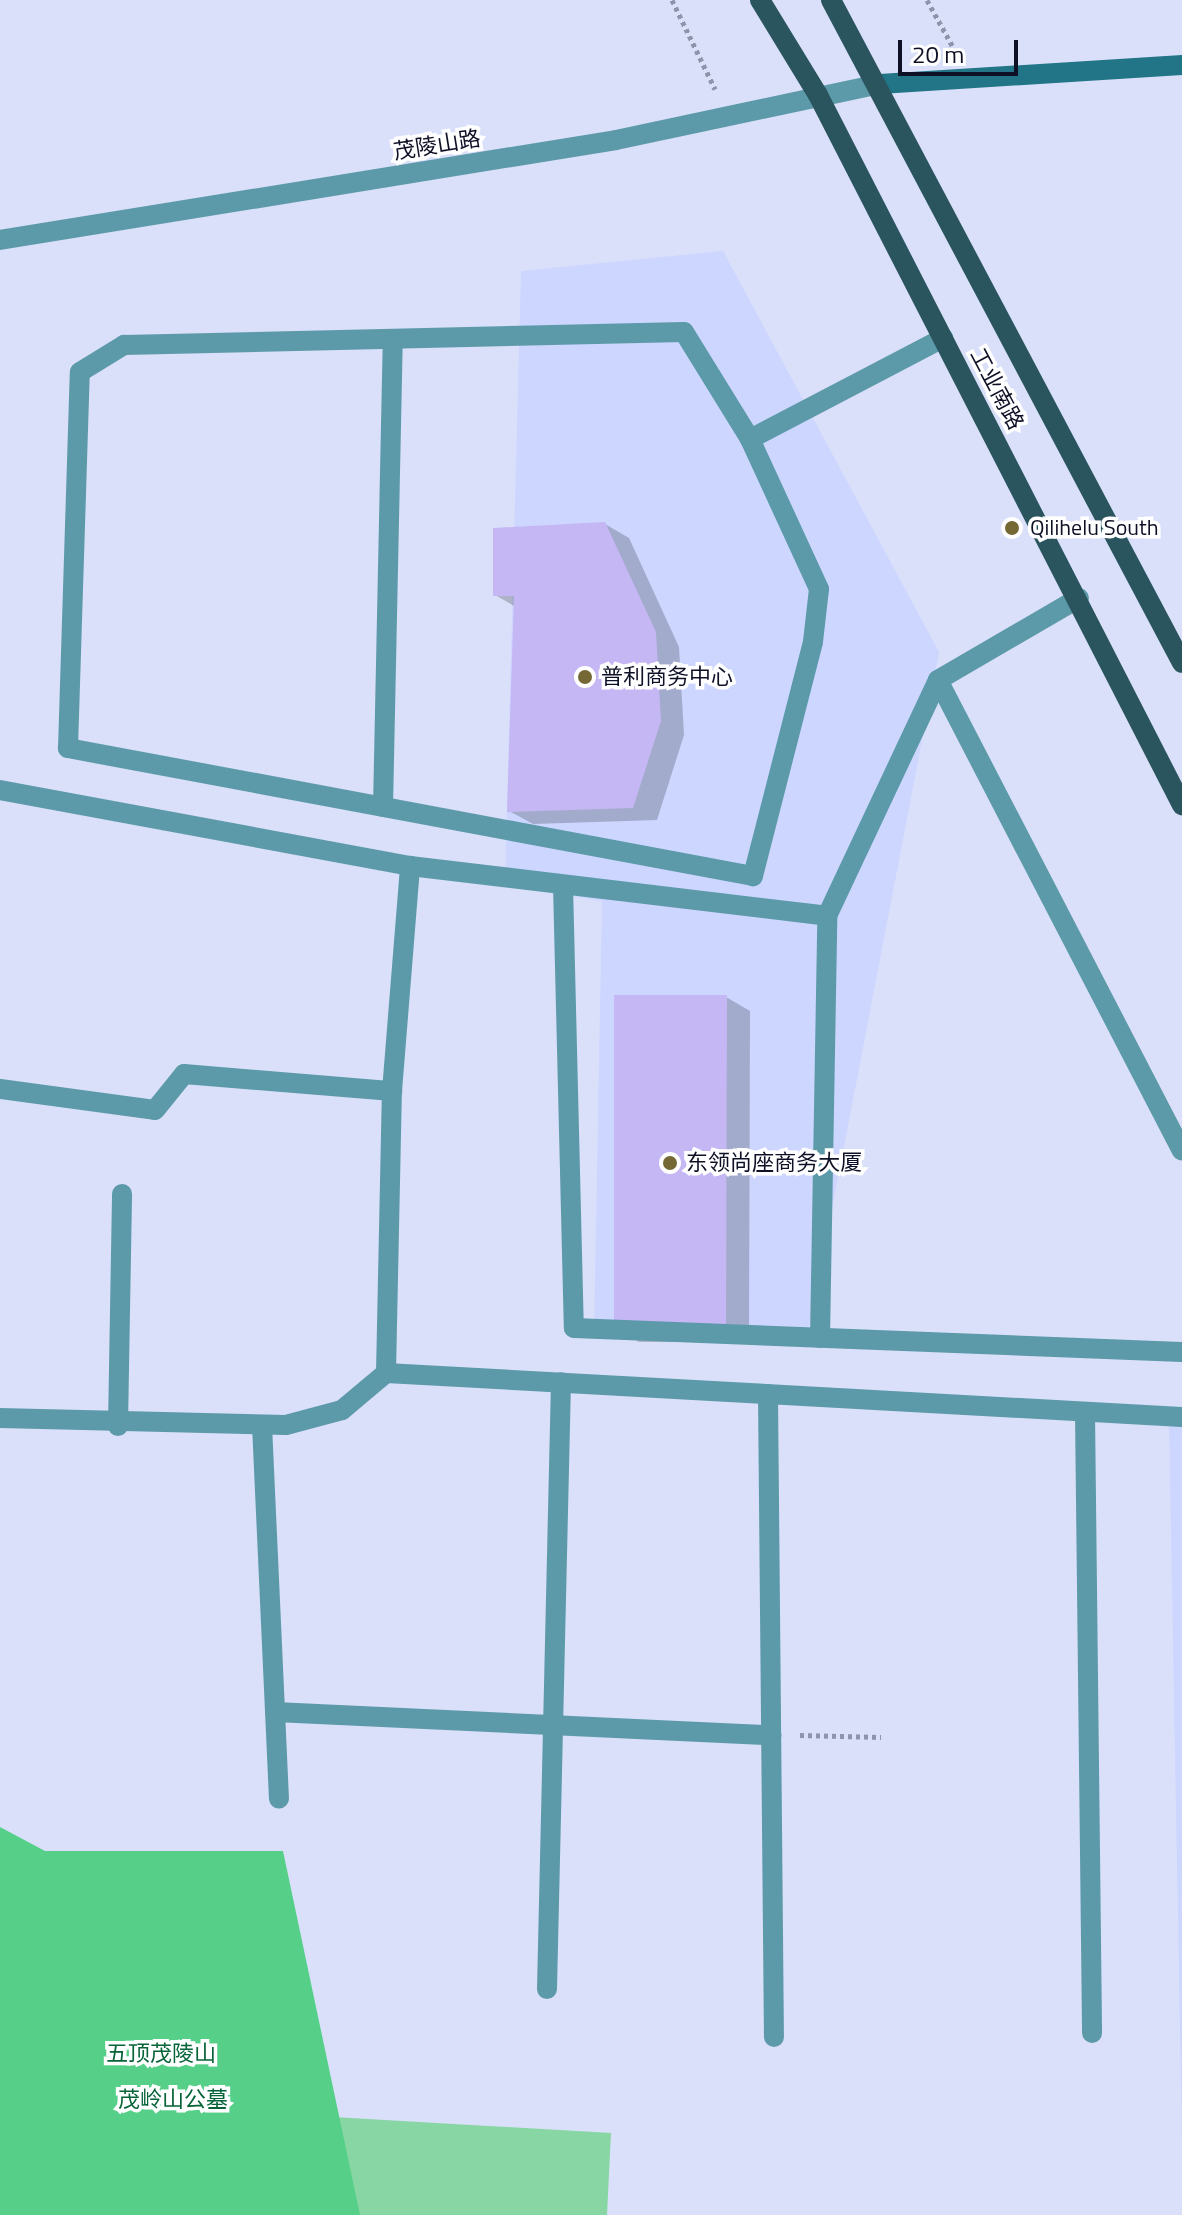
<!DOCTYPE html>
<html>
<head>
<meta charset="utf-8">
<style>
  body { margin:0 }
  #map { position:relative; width:1182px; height:2215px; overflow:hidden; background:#dae0f9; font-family:"Titillium Web","Noto Sans SC",sans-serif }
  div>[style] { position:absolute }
  .built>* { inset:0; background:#ccd6ff }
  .green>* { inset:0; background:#87d6a3 }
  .forest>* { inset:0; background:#56cf89 }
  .shadow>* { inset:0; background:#0003 }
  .building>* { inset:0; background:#c5b6f4 }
  .path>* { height:5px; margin-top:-2.5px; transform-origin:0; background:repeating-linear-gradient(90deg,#8f94ab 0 4px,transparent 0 8px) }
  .minor>* { height:20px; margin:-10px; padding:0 10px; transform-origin:10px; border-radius:10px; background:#5d9aa9 }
  .tertiary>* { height:20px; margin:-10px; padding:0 10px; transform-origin:10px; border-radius:10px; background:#5d9aa9 }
  .secondary>* { height:20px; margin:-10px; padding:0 10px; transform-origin:10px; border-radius:10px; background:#217586 }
  .primary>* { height:20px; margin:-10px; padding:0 10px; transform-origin:10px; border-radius:10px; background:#2a555f }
  .dots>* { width:22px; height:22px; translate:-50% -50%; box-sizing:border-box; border:4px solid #fff; border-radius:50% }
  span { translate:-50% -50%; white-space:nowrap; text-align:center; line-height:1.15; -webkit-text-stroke:7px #fff; paint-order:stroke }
  .street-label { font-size:22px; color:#0e1126 }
  .poi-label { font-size:22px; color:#0e1126 }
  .left { translate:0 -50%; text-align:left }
  .park-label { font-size:22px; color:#066438 }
  .scale { position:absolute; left:898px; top:40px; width:120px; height:36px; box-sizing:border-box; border:4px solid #0e1126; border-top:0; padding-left:10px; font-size:24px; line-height:28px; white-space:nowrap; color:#0e1126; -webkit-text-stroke:6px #fff; paint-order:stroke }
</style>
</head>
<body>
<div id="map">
  <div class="built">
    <i style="clip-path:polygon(723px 251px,939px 652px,808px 1334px,594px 1336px,602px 901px,505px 886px,521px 271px)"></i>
    <i style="clip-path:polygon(1169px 1421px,1182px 1422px,1182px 2141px)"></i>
  </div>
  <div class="green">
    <i style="clip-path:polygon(0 1835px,333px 2117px,611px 2133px,607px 2215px,0 2215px)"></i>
  </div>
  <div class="forest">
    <i style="clip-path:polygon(0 1827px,45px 1851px,283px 1851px,360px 2215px,0 2215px)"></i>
  </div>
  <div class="shadow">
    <i style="clip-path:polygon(605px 524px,629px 538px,679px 647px,684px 735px,657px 820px,533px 824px,509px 811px,516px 607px,495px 595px)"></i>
    <i style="clip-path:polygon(726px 997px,750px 1011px,749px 1342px,639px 1342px,616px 1329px)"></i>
  </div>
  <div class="building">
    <i style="clip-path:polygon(605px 522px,656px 632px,661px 721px,633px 808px,507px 812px,514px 596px,493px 596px,493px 528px)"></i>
    <i style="clip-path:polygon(614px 995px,727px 995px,726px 1330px,614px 1330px)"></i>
  </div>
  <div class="path">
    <i style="left:672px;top:0;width:99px;rotate:64.2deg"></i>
    <i style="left:927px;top:0;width:56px;rotate:61.1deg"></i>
    <i style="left:800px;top:1735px;width:81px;rotate:1.4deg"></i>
  </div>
  <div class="minor">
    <i style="left:750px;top:439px;width:165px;rotate:65.3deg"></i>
    <i style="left:819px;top:589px;width:53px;rotate:96.5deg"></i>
    <i style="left:813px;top:642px;width:242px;rotate:104.4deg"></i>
    <i style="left:753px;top:876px;width:697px;rotate:-169.42deg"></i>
    <i style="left:68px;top:748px;width:376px;rotate:-88.2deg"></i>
    <i style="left:80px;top:372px;width:52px;rotate:-31.5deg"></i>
    <i style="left:124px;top:345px;width:560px;rotate:-1.33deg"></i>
    <i style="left:684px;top:332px;width:126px;rotate:58.3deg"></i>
    <i style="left:750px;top:439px;width:218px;rotate:-27.6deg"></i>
    <i style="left:938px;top:680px;width:530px;rotate:62.61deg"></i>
    <i style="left:0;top:790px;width:417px;rotate:10.5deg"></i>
    <i style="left:410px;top:866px;width:420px;rotate:6.8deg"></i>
    <i style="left:383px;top:807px;width:468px;rotate:-88.8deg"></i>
    <i style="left:563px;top:885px;width:443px;rotate:88.6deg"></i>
    <i style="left:574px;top:1328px;width:608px;rotate:2.26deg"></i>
    <i style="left:0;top:1089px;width:156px;rotate:7.7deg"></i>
    <i style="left:155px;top:1110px;width:46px;rotate:-51.1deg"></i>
    <i style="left:184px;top:1074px;width:209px;rotate:4.7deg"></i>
    <i style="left:392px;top:1091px;width:226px;rotate:-85.4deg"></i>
    <i style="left:820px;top:1338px;width:422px;rotate:-89deg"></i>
    <i style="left:827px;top:916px;width:261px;rotate:-64.8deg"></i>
    <i style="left:938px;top:680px;width:163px;rotate:-30.2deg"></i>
    <i style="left:386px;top:1373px;width:282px;rotate:-88.8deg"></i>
    <i style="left:768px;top:1394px;width:643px;rotate:89.47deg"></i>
    <i style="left:1085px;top:1412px;width:621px;rotate:89.35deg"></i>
    <i style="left:0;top:1418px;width:286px;rotate:1.4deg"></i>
    <i style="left:286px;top:1425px;width:58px;rotate:-15deg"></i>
    <i style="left:342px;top:1410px;width:57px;rotate:-40.1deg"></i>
    <i style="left:386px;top:1373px;width:797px;rotate:3.16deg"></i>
    <i style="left:262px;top:1425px;width:374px;rotate:87.4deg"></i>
    <i style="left:118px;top:1426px;width:232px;rotate:-89deg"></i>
    <i style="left:275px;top:1712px;width:497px;rotate:2.7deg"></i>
    <i style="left:547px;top:1989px;width:607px;rotate:-88.68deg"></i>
  </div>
  <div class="tertiary">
    <i style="left:0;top:240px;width:624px;rotate:-9.22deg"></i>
    <i style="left:616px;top:140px;width:270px;rotate:-12deg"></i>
  </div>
  <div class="secondary">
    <i style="left:880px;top:84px;width:303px;rotate:-3.6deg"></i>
  </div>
  <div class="primary">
    <i style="left:760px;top:0;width:111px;rotate:58.6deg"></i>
    <i style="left:818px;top:95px;width:798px;rotate:62.86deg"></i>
    <i style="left:831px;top:0;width:750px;rotate:62.1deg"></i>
  </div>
  <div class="dots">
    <i style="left:1012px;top:528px;background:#756835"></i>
    <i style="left:585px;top:677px;background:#756835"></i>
    <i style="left:670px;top:1163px;background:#756835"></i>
  </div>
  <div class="street-label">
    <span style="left:437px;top:145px;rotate:-9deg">茂陵山路</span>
    <span style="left:997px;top:389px;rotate:62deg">工业南路</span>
  </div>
  <div class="poi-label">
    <span class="left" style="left:1030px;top:528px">Qilihelu South</span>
    <span class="left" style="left:601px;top:677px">普利商务中心</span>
    <span class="left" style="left:686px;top:1163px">东领尚座商务大厦</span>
  </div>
  <div class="park-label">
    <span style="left:161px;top:2054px">五顶茂陵山</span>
    <span style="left:173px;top:2100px">茂岭山公墓</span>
  </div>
  <div class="scale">20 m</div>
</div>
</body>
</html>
